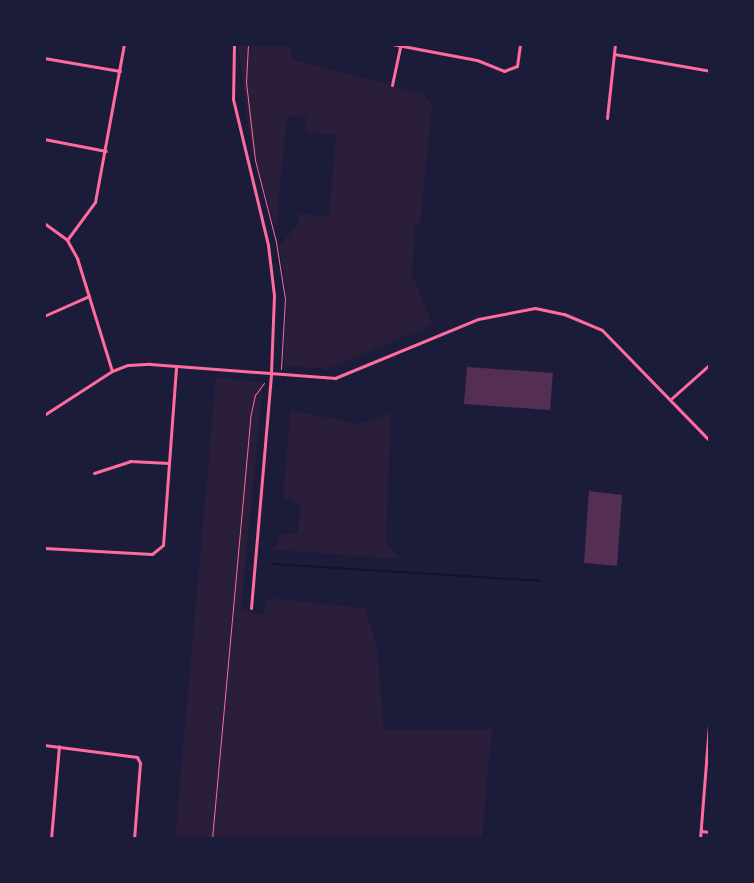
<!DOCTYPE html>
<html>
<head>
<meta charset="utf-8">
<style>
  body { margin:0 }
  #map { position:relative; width:754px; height:883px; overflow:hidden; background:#1b1b3a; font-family:"DejaVu Sans",sans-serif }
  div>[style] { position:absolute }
  .green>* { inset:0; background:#2a1e3b }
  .stream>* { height:2px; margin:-1px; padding:0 1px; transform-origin:1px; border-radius:1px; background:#12122b }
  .building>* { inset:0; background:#542f53 }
  .path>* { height:1px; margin:-0.5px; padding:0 0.5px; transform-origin:0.5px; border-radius:0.5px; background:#ff6b9d }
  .minor>* { height:3px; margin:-1.5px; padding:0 1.5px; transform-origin:1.5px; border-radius:1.5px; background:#ff6b9d }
  .tertiary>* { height:3px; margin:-1.5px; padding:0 1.5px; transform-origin:1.5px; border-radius:1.5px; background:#ff6b9d }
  span { translate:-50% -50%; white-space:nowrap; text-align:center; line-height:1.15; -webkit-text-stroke:8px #1b1b3a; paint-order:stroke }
  .frame { position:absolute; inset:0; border:46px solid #1b1b3a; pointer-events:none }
</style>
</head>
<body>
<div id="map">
  <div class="green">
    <i style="clip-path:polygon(238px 44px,292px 44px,291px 59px,424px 94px,432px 105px,420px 225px,415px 225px,412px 275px,433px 325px,327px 369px,284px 366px,287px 294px,279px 246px,298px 224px,299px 214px,329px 216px,336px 135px,305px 132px,306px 117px,287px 116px,276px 229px,251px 147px)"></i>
    <i style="clip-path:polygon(216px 377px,263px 383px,241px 610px,263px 615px,268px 598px,365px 608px,377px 648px,384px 730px,492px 729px,482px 839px,175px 839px)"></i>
    <i style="clip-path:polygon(290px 410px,359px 424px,391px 413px,386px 542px,401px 559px,274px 550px,280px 534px,298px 533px,300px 505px,283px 497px)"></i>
  </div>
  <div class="stream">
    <i style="left:272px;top:564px;width:268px;rotate:3.6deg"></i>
  </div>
  <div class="building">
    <i style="clip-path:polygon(467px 367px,553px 373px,550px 410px,464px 404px)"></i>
    <i style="clip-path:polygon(589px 491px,622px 495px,617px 566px,584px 563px)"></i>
  </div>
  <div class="path">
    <i style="left:248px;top:44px;width:38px;rotate:93deg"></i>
    <i style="left:246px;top:82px;width:79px;rotate:83.4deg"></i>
    <i style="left:255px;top:160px;width:85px;rotate:75.6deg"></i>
    <i style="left:276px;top:242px;width:58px;rotate:81deg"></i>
    <i style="left:285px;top:299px;width:70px;rotate:93.3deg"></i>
    <i style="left:212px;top:839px;width:423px;rotate:-84.8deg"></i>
    <i style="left:250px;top:418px;width:24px;rotate:-78deg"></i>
    <i style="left:255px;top:395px;width:15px;rotate:-53deg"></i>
  </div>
  <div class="minor">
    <i style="left:392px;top:44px;width:86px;rotate:10.7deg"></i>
    <i style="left:477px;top:60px;width:29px;rotate:22deg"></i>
    <i style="left:504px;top:71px;width:14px;rotate:-21deg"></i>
    <i style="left:517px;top:66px;width:22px;rotate:-82deg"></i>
    <i style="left:614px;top:54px;width:97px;rotate:10deg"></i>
    <i style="left:44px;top:58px;width:77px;rotate:9.7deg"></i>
    <i style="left:392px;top:85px;width:40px;rotate:-78deg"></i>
    <i style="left:709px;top:104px;width:35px;rotate:-88deg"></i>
    <i style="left:607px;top:118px;width:74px;rotate:-83.8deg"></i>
    <i style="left:44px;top:139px;width:63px;rotate:11deg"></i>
    <i style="left:67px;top:240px;width:47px;rotate:-53.6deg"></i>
    <i style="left:95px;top:202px;width:161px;rotate:-79.6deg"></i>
    <i style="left:44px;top:316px;width:49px;rotate:-24deg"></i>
    <i style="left:672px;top:398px;width:51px;rotate:-41.8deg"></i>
    <i style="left:94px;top:473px;width:38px;rotate:-18deg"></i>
    <i style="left:130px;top:461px;width:39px;rotate:3deg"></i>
    <i style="left:44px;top:548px;width:108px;rotate:3.2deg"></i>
    <i style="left:152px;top:554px;width:14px;rotate:-39deg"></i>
    <i style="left:163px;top:545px;width:178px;rotate:-85.8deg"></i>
    <i style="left:251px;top:608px;width:235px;rotate:-85.1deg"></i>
    <i style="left:44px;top:745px;width:94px;rotate:7.4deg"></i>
    <i style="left:137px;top:757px;width:7px;rotate:63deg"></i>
    <i style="left:140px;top:763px;width:76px;rotate:94.5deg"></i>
    <i style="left:701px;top:831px;width:9px;rotate:6deg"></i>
    <i style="left:51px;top:839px;width:93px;rotate:-85.1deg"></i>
  </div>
  <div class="tertiary">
    <i style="left:234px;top:44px;width:55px;rotate:91deg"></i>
    <i style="left:233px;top:99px;width:150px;rotate:76.5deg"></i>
    <i style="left:268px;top:245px;width:50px;rotate:83.2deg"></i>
    <i style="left:274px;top:295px;width:79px;rotate:92.2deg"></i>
    <i style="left:44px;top:223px;width:29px;rotate:36deg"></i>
    <i style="left:67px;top:240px;width:21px;rotate:61deg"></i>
    <i style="left:77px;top:258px;width:118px;rotate:72.8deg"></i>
    <i style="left:44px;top:415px;width:81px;rotate:-32.9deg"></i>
    <i style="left:112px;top:371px;width:17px;rotate:-21deg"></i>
    <i style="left:128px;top:365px;width:22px;rotate:-3deg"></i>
    <i style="left:150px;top:364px;width:186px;rotate:4.3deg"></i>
    <i style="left:335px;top:378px;width:155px;rotate:-22.4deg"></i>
    <i style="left:478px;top:319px;width:58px;rotate:-10.9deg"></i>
    <i style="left:535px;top:308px;width:30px;rotate:12deg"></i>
    <i style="left:564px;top:314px;width:41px;rotate:22.8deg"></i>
    <i style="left:602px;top:330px;width:155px;rotate:45.8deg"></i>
    <i style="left:700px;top:839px;width:128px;rotate:-85.5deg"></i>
  </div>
  <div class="frame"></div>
</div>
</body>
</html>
